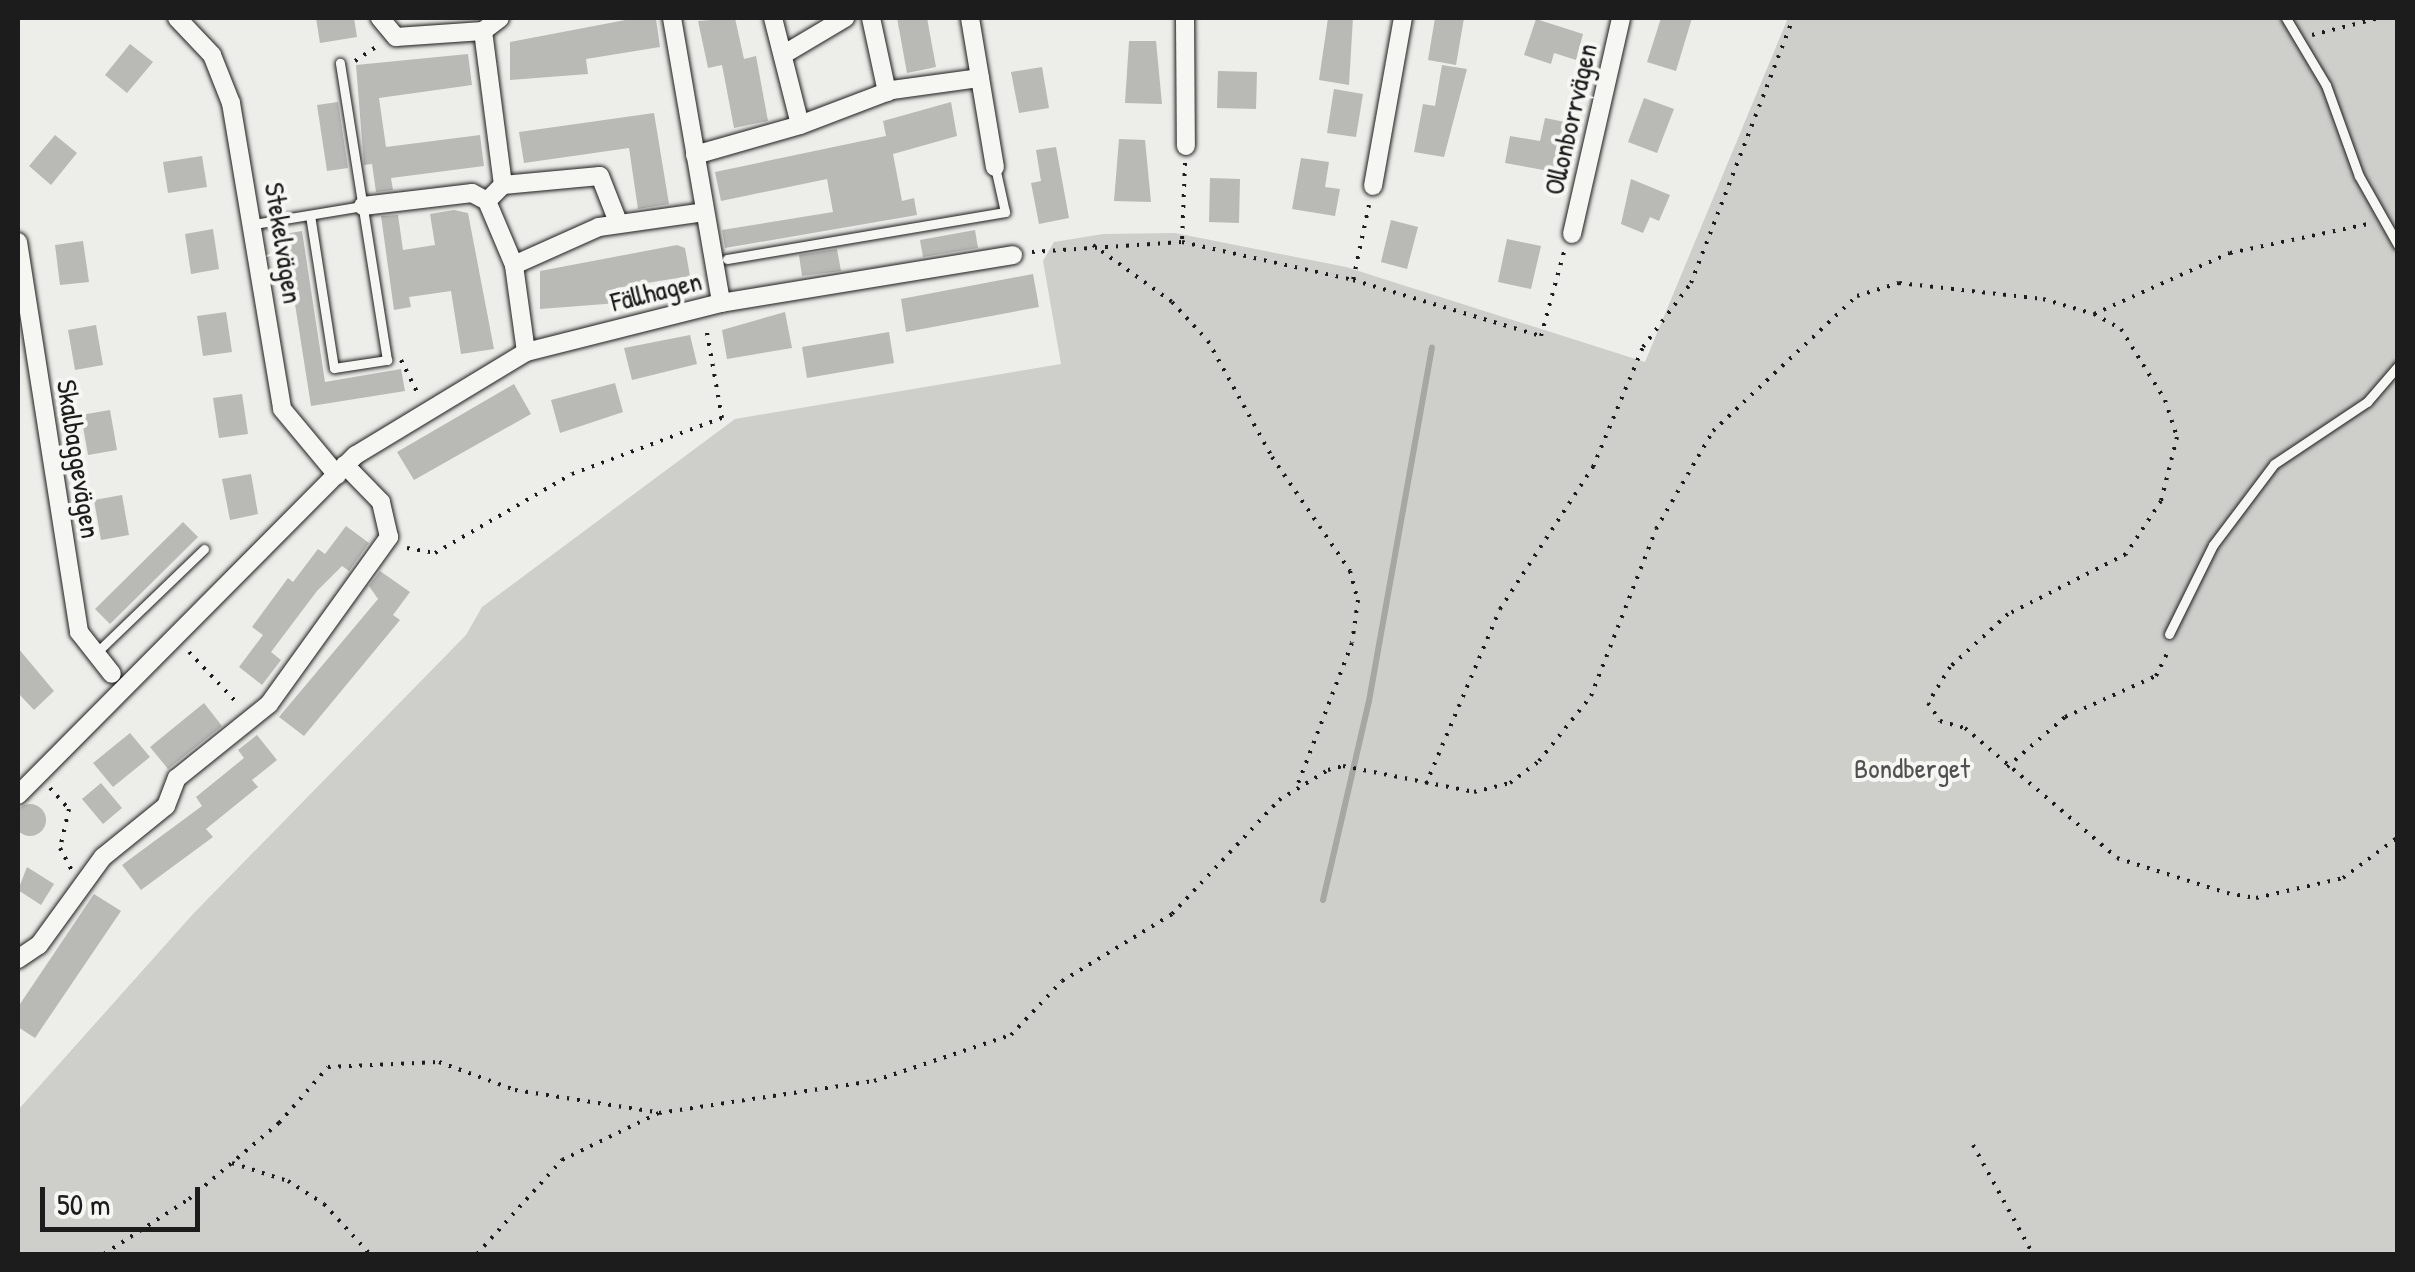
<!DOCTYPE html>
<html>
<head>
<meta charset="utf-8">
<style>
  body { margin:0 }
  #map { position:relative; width:2415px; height:1272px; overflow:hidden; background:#edede9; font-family:"Patrick Hand",sans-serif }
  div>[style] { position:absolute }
  .green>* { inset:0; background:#cececb }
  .stream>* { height:6px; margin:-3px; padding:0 3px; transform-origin:3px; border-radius:3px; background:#a6a6a3 }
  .building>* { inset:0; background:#b9b9b6 }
  .round { border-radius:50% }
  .path>* { height:4px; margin-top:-2px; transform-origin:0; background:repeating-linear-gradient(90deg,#1c1c1c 0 2.5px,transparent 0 10.5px) }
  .roads { filter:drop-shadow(0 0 2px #1c1c1c) drop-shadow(0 0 2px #1c1c1c) }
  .service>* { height:9px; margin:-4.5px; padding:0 4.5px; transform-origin:4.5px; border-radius:4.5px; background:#f6f6f2 }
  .minor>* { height:18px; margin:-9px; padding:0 9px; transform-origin:9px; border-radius:9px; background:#f6f6f2 }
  span { translate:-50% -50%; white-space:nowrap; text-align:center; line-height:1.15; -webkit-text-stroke:8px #f6f6f2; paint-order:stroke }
  .street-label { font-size:28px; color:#1c1c1c }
  .park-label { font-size:28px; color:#515151 }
  .frame { position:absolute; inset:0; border:20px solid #1c1c1c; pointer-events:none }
  .scale { position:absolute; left:40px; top:1187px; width:160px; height:45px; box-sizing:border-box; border:5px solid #1c1c1c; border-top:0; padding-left:12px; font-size:30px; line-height:35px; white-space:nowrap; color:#1c1c1c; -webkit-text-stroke:8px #f6f6f2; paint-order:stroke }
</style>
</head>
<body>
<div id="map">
  <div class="green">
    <i style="clip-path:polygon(1788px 18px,2397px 18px,2397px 1254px,18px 1254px,18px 1110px,193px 914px,466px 635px,482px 607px,735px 419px,1061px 364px,1043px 261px,1054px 242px,1103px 234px,1175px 233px,1346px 267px,1645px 362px)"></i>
  </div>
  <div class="stream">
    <i style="left:1323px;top:900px;width:204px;rotate:-77deg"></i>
    <i style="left:1369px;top:701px;width:359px;rotate:-79.9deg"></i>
  </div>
  <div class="building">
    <i style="clip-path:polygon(316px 18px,354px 18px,357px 37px,320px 43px)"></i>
    <i style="clip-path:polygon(636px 18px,656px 19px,660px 47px,586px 59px,588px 74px,510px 80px,510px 42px)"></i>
    <i style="clip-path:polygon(735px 18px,744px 59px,756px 56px,768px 121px,734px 128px,722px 65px,708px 68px,698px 21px)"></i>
    <i style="clip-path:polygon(897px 18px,927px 18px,936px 67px,907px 73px)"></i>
    <i style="clip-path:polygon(1328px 18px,1353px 18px,1349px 85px,1319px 80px)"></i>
    <i style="clip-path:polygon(1435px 18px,1464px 18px,1456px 65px,1428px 60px)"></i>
    <i style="clip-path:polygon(1661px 18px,1692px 18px,1676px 71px,1647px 62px)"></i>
    <i style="clip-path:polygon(1536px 19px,1583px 34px,1576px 60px,1554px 53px,1551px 64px,1524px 55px)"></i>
    <i style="clip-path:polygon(1129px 41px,1156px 41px,1162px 104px,1125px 103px)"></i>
    <i style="clip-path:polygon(130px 44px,153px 62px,127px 93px,105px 75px)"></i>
    <i style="clip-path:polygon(468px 54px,472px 85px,379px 98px,386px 147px,480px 135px,484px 166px,391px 178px,393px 190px,376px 192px,372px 164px,364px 165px,356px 65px)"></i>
    <i style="clip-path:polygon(1442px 65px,1467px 69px,1444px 157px,1414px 152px,1423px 104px,1435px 106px)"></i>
    <i style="clip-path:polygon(1042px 67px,1049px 108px,1019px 113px,1011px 72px)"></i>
    <i style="clip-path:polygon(1218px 71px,1257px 72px,1256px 109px,1217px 108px)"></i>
    <i style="clip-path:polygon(1334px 89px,1363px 94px,1356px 137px,1327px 133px)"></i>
    <i style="clip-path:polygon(1644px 98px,1674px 109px,1657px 153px,1628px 142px)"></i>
    <i style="clip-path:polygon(338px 102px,348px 168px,327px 171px,317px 105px)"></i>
    <i style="clip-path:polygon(951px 102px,957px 136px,893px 154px,902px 201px,914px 198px,917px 215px,725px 248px,722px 230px,833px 212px,827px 179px,721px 201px,715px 172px,886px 136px,883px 121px)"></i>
    <i style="clip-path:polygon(654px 113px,669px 204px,638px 209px,629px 148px,524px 163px,519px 132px)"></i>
    <i style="clip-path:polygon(1545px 118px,1565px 122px,1555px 172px,1505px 163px,1510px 136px,1540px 141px)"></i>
    <i style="clip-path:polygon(55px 135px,77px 153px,51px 185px,29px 166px)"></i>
    <i style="clip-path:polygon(1119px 139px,1145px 140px,1151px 202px,1114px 201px)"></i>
    <i style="clip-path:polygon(1056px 147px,1069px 218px,1039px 224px,1031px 183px,1041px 181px,1036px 150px)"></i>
    <i style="clip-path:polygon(202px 156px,207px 187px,168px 193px,163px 162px)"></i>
    <i style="clip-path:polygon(1301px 158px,1329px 162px,1325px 187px,1340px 189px,1335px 216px,1292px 209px)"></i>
    <i style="clip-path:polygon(1210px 178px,1240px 179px,1239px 223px,1209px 222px)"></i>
    <i style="clip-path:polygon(1631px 179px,1670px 195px,1659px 221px,1650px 217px,1643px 233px,1621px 224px)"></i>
    <i style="clip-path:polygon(454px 210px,468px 213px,494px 349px,461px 354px,451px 291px,409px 297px,411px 307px,394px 310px,381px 216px,398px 215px,403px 250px,435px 245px,430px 214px)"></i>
    <i style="clip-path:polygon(1391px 220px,1418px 227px,1407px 269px,1381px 262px)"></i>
    <i style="clip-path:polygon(213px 229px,219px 269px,191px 274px,185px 234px)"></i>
    <i style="clip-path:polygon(975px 230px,978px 248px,923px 257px,920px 240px)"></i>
    <i style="clip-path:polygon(302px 231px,325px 382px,401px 369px,405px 391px,311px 406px,284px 234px)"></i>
    <i style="clip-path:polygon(1507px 239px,1541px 246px,1531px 289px,1498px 282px)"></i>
    <i style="clip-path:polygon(83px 241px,89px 282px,60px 285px,55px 245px)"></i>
    <i style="clip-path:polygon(677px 245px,685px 248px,690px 276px,616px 288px,618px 303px,540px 309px,540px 271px)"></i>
    <i style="clip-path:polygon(837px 249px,841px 271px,802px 276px,799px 255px)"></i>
    <i style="clip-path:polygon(1033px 274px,1039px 307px,906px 332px,901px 299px)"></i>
    <i style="clip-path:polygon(226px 312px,232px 352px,203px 356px,197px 316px)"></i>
    <i style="clip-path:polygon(785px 312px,792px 348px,727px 359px,722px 330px)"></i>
    <i style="clip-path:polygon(96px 325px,103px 365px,75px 370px,68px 330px)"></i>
    <i style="clip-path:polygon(889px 332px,894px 363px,807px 378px,802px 347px)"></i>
    <i style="clip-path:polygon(690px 335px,697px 364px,632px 380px,624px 348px)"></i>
    <i style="clip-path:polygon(615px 383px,623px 412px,560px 433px,551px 400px)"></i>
    <i style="clip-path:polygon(514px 384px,531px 414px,414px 480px,397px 452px)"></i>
    <i style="clip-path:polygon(242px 394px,248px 434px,219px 438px,213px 398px)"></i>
    <i style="clip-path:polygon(110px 410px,117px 450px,88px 455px,81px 415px)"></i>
    <i style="clip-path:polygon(251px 474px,258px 514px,230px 520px,222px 479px)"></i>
    <i style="clip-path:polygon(122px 495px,129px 535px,101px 540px,94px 500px)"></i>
    <i style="clip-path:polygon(183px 522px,198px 537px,110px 624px,95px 609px)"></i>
    <i style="clip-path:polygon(346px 526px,369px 543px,349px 571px,342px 566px,317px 591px,271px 652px,281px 660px,262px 685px,239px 667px,263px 635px,252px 627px,288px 578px,293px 582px,318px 549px,325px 554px)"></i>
    <i style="clip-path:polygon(380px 571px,410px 592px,393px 615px,400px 620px,304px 736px,279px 717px,378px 599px,369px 586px)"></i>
    <i style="clip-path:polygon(18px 648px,54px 691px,34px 710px,18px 693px)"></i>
    <i style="clip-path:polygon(204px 703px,222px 726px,168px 769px,150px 747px)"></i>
    <i style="clip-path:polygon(130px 733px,150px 757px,113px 787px,93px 763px)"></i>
    <i style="clip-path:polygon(257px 735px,277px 760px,252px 780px,258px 787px,206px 829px,213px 837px,141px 890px,122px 865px,202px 806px,196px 797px,244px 758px,238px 750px)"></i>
    <i style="clip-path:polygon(101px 783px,122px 808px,103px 824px,82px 799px)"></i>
    <i class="round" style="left:14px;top:804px;width:32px;height:32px"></i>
    <i style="clip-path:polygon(27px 867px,54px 884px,41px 905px,18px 890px)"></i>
    <i style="clip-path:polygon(94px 894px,121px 911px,35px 1038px,18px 1027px,18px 1007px)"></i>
  </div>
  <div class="path">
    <i style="left:2312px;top:35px;width:69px;rotate:-14.2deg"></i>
    <i style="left:355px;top:61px;width:29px;rotate:-34deg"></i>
    <i style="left:1185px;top:163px;width:79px;rotate:92.2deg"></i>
    <i style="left:1182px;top:242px;width:175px;rotate:12.5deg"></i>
    <i style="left:1369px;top:205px;width:77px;rotate:102deg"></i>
    <i style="left:1353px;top:280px;width:196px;rotate:16.6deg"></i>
    <i style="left:1541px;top:336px;width:87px;rotate:-74.7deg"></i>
    <i style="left:1093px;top:245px;width:97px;rotate:35.8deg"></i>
    <i style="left:1172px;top:302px;width:53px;rotate:47.3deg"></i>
    <i style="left:1208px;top:341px;width:132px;rotate:61.1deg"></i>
    <i style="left:1272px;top:457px;width:138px;rotate:55.6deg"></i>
    <i style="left:1350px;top:571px;width:30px;rotate:75deg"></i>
    <i style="left:1358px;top:600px;width:43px;rotate:97.9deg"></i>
    <i style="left:1352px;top:643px;width:151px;rotate:111deg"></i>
    <i style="left:1032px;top:252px;width:150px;rotate:-3.8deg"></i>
    <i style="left:2094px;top:314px;width:149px;rotate:-24.2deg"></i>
    <i style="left:2230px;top:253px;width:141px;rotate:-11.9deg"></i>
    <i style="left:401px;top:360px;width:40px;rotate:63.4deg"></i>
    <i style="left:407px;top:548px;width:28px;rotate:10deg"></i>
    <i style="left:435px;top:553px;width:158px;rotate:-30deg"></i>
    <i style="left:572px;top:474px;width:160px;rotate:-20.5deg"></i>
    <i style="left:722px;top:418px;width:92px;rotate:-100deg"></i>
    <i style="left:189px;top:652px;width:71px;rotate:46.7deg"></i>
    <i style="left:2007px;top:767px;width:77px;rotate:-40.8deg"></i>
    <i style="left:2065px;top:717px;width:100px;rotate:-24.3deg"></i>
    <i style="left:2156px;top:676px;width:30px;rotate:-64deg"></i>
    <i style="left:1426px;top:784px;width:190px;rotate:-67.1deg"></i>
    <i style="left:1500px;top:609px;width:170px;rotate:-56.8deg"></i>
    <i style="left:1593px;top:467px;width:130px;rotate:-67.4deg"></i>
    <i style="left:1643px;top:347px;width:80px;rotate:-53.1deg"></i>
    <i style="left:1691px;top:283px;width:284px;rotate:-68.9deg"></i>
    <i style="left:50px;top:788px;width:28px;rotate:48deg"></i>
    <i style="left:69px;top:809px;width:40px;rotate:103deg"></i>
    <i style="left:60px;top:848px;width:26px;rotate:62deg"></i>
    <i style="left:1973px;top:1145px;width:124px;rotate:61.2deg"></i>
    <i style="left:232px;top:1163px;width:59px;rotate:17.8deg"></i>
    <i style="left:288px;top:1181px;width:43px;rotate:32.6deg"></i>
    <i style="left:324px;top:1204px;width:68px;rotate:47.4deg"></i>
    <i style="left:104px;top:1254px;width:101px;rotate:-32.9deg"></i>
    <i style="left:189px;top:1199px;width:118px;rotate:-40.2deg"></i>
    <i style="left:279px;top:1123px;width:74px;rotate:-48.8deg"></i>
    <i style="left:328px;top:1067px;width:111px;rotate:-2.6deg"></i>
    <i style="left:439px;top:1062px;width:81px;rotate:20.2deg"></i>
    <i style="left:515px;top:1090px;width:142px;rotate:8.9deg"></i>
    <i style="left:477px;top:1254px;width:127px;rotate:-47.9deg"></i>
    <i style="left:562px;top:1160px;width:108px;rotate:-25.9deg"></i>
    <i style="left:659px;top:1113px;width:217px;rotate:-8.5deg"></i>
    <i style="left:874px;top:1081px;width:145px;rotate:-18.6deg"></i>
    <i style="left:1011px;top:1035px;width:74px;rotate:-46.6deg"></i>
    <i style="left:1062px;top:981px;width:129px;rotate:-31.3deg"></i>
    <i style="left:1172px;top:914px;width:156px;rotate:-46.8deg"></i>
    <i style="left:1279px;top:800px;width:57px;rotate:-31.5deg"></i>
    <i style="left:1328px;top:770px;width:16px;rotate:-15deg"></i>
    <i style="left:1343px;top:766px;width:134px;rotate:11.2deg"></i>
    <i style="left:1474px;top:792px;width:37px;rotate:-14deg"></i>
    <i style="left:1510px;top:783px;width:36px;rotate:-37deg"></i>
    <i style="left:1539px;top:761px;width:83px;rotate:-51.3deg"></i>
    <i style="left:1591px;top:696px;width:179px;rotate:-68.7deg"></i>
    <i style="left:1656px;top:529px;width:113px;rotate:-59.8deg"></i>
    <i style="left:1713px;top:431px;width:197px;rotate:-43.2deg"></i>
    <i style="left:1857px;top:296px;width:44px;rotate:-17.2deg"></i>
    <i style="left:1899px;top:283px;width:145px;rotate:6.3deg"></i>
    <i style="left:2043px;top:299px;width:53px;rotate:16.4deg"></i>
    <i style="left:2094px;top:314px;width:31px;rotate:29deg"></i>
    <i style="left:2121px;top:329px;width:84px;rotate:58.2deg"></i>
    <i style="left:2165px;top:400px;width:39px;rotate:72deg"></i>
    <i style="left:2177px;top:437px;width:66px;rotate:104deg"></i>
    <i style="left:2161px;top:501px;width:64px;rotate:123.4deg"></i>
    <i style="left:2126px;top:554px;width:132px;rotate:153deg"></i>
    <i style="left:2008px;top:614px;width:79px;rotate:137.6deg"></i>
    <i style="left:1950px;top:667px;width:42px;rotate:121.4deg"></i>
    <i style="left:1928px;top:703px;width:22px;rotate:56deg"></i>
    <i style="left:1940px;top:721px;width:26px;rotate:16deg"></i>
    <i style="left:1965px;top:728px;width:200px;rotate:40.5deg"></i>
    <i style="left:2117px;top:858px;width:115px;rotate:17.7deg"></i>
    <i style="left:2227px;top:893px;width:29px;rotate:10deg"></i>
    <i style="left:2256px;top:898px;width:89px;rotate:-12.9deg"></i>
    <i style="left:2343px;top:878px;width:69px;rotate:-36.7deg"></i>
  </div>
  <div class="roads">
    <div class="service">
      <i style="left:2286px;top:18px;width:78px;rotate:59.2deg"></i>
      <i style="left:2326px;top:85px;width:97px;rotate:70.1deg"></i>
      <i style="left:2359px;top:176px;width:79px;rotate:60.5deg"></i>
      <i style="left:310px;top:215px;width:155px;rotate:81.1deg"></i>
      <i style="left:334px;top:368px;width:54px;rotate:-8.6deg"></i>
      <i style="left:387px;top:360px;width:301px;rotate:-99deg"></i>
      <i style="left:254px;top:224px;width:110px;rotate:-9.4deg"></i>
      <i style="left:727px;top:259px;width:282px;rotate:-9.6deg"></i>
      <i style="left:1005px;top:212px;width:46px;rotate:-102.5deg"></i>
      <i style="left:2169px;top:634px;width:99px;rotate:-63.7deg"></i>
      <i style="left:2213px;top:545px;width:101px;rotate:-53deg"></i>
      <i style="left:2274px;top:464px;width:112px;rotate:-33.7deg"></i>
      <i style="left:2367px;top:402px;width:48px;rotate:-49.3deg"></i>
      <i style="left:96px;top:653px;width:150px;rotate:-43.9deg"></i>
    </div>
    <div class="minor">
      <i style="left:177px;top:18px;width:51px;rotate:46.6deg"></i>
      <i style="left:212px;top:55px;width:52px;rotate:68.4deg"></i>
      <i style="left:231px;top:103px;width:310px;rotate:80.5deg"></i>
      <i style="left:282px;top:409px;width:86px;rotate:50.2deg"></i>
      <i style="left:380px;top:18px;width:25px;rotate:50deg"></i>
      <i style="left:396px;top:37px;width:87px;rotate:-3.9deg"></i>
      <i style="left:483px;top:31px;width:21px;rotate:-37deg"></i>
      <i style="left:672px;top:18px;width:289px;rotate:80.2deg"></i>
      <i style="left:773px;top:18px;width:110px;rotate:75.8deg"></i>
      <i style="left:800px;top:125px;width:98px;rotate:-20.8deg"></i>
      <i style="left:892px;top:90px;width:89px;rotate:-7.8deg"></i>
      <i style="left:871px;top:18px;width:76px;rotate:77.8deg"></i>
      <i style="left:970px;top:18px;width:151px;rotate:80.5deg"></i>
      <i style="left:1185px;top:18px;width:128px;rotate:89.6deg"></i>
      <i style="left:483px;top:31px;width:155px;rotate:82.6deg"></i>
      <i style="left:786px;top:53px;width:69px;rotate:-30.7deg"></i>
      <i style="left:695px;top:155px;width:109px;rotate:-15.9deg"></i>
      <i style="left:1373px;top:186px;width:171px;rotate:-79.9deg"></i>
      <i style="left:363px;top:206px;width:110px;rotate:-6.8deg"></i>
      <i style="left:472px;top:193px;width:17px;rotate:28deg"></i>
      <i style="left:1572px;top:234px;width:221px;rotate:-77.2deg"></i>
      <i style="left:18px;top:242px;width:395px;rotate:81.1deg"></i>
      <i style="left:79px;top:632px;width:53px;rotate:51.8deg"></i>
      <i style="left:514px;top:265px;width:69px;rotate:-112.9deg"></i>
      <i style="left:487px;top:201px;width:23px;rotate:-45deg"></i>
      <i style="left:503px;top:185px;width:97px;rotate:-5.3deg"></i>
      <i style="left:600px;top:176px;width:49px;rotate:68.6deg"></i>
      <i style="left:526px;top:352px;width:88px;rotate:-97.9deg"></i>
      <i style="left:514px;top:265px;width:93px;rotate:-24.1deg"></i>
      <i style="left:599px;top:227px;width:106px;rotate:-8.1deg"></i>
      <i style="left:18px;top:795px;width:479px;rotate:-45.2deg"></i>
      <i style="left:356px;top:455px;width:199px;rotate:-31.2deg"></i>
      <i style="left:526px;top:352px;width:201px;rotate:-14.1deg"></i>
      <i style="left:721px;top:303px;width:296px;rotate:-9.3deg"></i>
      <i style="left:18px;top:959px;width:25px;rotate:-34deg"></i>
      <i style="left:39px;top:945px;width:109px;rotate:-54deg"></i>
      <i style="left:103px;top:857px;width:81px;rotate:-39deg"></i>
      <i style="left:166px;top:806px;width:30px;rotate:-69deg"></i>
      <i style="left:177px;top:778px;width:118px;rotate:-38.8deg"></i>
      <i style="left:269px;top:704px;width:206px;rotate:-54.3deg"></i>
      <i style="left:389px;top:537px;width:36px;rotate:-103deg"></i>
      <i style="left:381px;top:502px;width:52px;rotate:-134.2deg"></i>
    </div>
  </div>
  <div class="street-label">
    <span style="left:1570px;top:119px;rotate:-77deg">Ollonborrvägen</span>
    <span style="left:284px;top:243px;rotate:81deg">Stekelvägen</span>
    <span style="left:656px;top:291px;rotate:-14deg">Fällhagen</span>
    <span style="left:79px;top:459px;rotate:81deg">Skalbaggevägen</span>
  </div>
  <div class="park-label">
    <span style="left:1912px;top:768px">Bondberget</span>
  </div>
  <div class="frame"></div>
  <div class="scale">50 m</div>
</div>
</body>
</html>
